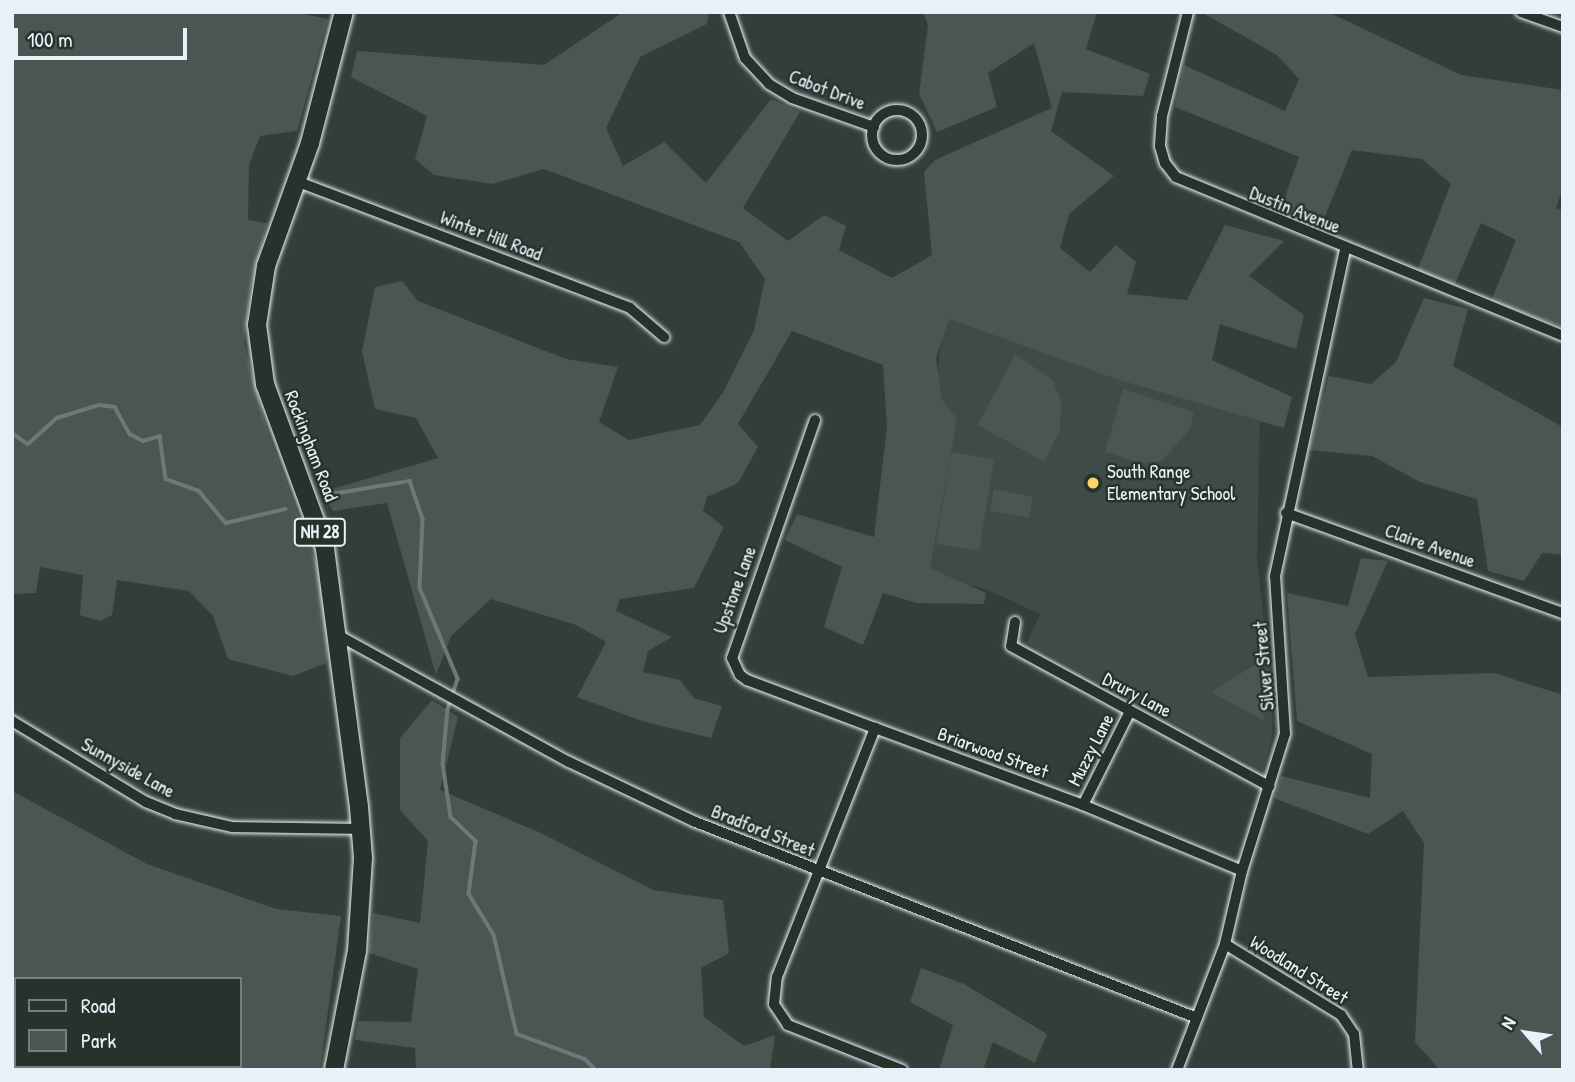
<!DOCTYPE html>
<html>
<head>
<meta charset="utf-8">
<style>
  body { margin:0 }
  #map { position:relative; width:1575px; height:1082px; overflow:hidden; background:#323e39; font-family:"Patrick Hand",sans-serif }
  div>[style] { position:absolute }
  .built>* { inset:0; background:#3f4b46 }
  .green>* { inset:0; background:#495651 }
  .stream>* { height:3.5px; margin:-1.75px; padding:0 1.75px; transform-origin:1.75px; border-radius:1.75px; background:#6d7978 }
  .roads { filter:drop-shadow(0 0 2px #e8f1f8) drop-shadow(0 0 2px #e8f1f8) }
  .street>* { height:10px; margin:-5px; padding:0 5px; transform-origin:5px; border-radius:5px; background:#26332d }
  .street>.ring { margin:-5px; padding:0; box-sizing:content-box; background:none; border:10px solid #26332d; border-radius:50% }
  .primary>* { height:18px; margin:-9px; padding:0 9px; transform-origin:9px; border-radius:9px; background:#26332d }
  .dots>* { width:19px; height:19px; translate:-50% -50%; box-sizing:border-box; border:4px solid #26332d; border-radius:50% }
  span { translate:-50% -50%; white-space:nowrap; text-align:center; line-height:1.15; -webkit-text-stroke:5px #26332d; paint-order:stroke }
  .shield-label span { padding:2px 5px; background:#26332d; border:2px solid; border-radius:5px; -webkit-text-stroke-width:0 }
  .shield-label { font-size:18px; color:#e8f1f8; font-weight:700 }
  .street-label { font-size:19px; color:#e8f1f8 }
  .poi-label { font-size:19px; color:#e8f1f8 }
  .left { translate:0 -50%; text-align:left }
  .frame { position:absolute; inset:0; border:14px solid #e8f1f8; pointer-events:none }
  .legend { position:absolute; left:14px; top:977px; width:228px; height:91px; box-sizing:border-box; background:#26332d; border:2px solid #747f7e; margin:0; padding:9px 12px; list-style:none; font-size:21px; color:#e8f1f8 }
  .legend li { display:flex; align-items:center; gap:14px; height:35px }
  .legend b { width:35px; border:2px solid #747f7e }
  .north { position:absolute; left:1491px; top:998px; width:70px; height:70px; -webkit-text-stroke:5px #26332d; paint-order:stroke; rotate:299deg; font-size:19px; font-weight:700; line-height:28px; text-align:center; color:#e8f1f8 }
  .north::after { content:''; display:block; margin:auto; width:24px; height:32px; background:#e8f1f8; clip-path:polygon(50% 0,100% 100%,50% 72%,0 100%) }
  .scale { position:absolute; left:14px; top:28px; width:173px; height:32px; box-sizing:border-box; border:4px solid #e8f1f8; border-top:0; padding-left:9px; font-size:21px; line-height:24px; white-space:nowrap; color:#e8f1f8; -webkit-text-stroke:5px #26332d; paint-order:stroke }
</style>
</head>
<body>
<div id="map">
  <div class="built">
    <i style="clip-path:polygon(944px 307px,1260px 407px,1257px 560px,1272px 691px,1272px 736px,1263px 771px,1027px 643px,1040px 614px,986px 589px,919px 575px)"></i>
  </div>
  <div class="green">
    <i style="clip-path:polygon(12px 12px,294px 12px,328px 19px,297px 131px,260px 136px,249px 165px,248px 220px,267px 223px,251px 286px,244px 343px,267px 430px,315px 560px,327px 618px,327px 663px,293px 676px,228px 659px,213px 616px,189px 591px,117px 580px,112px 615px,100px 621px,80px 615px,83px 575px,40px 567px,36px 593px,12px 594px)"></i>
    <i style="clip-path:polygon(623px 12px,709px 12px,707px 24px,640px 57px,606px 128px,623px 166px,664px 142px,706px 183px,771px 99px,800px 112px,743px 208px,788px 241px,824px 215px,846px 226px,839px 250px,892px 278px,932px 255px,924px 172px,935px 160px,1052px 108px,1034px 43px,988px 73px,997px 107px,937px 132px,919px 94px,928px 25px,923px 12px,1097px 12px,1086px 49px,1150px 74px,1143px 96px,1062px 92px,1051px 131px,1114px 176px,1069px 214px,1060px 248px,1090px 272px,1116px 245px,1136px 262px,1127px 294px,1187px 300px,1225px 225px,1284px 241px,1249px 276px,1304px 315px,1296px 349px,1220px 324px,1212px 360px,1292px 397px,1284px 428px,1116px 379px,949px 319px,936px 358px,942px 400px,957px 419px,930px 568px,986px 593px,984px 604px,916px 603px,883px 593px,863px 645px,824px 627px,842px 567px,785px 540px,797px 514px,874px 537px,887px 427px,883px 365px,792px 331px,738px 424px,758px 447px,738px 483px,707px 497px,703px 511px,724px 527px,694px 588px,620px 599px,616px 611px,672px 637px,648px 651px,643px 672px,680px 680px,694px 698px,722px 706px,711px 738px,645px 722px,577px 697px,606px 642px,576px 625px,491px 599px,451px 636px,436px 675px,387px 503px,333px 511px,322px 492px,438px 458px,416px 418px,375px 409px,362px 351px,375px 287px,402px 281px,418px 301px,566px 359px,618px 367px,599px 422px,629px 440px,700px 425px,724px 391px,754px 330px,765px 279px,739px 242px,544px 169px,492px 184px,434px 175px,415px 159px,427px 116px,351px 77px,357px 51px,544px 65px)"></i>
    <i style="clip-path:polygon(1201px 12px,1328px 12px,1461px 75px,1563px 90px,1563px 188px,1556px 208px,1563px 210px,1563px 327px,1491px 301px,1516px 240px,1481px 223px,1454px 286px,1417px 271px,1451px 184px,1422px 159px,1352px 150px,1319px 231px,1279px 214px,1299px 157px,1175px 107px,1184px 65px,1285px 111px,1299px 79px,1277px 55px)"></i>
    <i style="clip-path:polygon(1424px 298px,1468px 309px,1453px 366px,1563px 427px,1563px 555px,1542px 553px,1524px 581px,1488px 571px,1477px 499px,1420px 482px,1372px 456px,1309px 450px,1329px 376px,1371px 384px,1396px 362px)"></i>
    <i style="clip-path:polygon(1015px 354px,1053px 380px,1061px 402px,1060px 430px,1044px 462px,978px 425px)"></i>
    <i style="clip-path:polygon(1123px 389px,1194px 412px,1190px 429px,1162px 461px,1140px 463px,1105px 452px)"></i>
    <i style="clip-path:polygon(951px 452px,994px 459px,979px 551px,936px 544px)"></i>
    <i style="clip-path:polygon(994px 489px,1033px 497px,1029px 518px,990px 511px)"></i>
    <i style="clip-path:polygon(1361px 558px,1388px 561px,1355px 634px,1368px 677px,1494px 673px,1563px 695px,1563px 1070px,1440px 1070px,1415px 1042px,1424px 843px,1403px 811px,1368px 834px,1274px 798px,1281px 776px,1370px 798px,1372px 754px,1297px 721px,1287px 593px,1348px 606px)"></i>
    <i style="clip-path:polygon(1259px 662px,1264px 721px,1211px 692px)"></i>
    <i style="clip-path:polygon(432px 700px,458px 717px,440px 790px,541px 833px,653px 890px,723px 900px,729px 953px,701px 968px,704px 1017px,744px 1046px,775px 1035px,770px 1070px,416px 1070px,415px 1048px,355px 1040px,358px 1021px,411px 1022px,418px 969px,369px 953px,373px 913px,420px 923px,428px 841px,400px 810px,400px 738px)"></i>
    <i style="clip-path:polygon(evenodd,12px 791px,147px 864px,276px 909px,341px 916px,320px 1070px,12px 1070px,12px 791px,16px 979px,240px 979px,240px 1066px,16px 1066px,16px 979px)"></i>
    <i style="clip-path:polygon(921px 968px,964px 984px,1047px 1034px,1035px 1063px,993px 1042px,983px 1070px,939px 1070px,953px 1025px,910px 1002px)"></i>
  </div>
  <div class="stream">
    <i style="left:12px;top:433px;width:19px;rotate:35deg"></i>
    <i style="left:28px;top:444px;width:39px;rotate:-42deg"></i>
    <i style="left:57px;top:418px;width:44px;rotate:-17.2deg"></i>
    <i style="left:99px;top:405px;width:16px;rotate:7deg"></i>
    <i style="left:115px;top:407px;width:31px;rotate:61deg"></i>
    <i style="left:130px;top:434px;width:15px;rotate:28deg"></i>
    <i style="left:143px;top:441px;width:18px;rotate:-16deg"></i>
    <i style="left:160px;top:436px;width:43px;rotate:82.1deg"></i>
    <i style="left:166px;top:479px;width:35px;rotate:20deg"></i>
    <i style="left:199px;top:491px;width:42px;rotate:49.8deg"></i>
    <i style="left:226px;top:523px;width:61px;rotate:-13.3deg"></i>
    <i style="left:326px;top:495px;width:85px;rotate:-9.5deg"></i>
    <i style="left:410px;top:481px;width:40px;rotate:71.1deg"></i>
    <i style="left:423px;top:519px;width:69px;rotate:92.5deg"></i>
    <i style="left:420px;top:588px;width:99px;rotate:67.3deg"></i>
    <i style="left:458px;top:679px;width:32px;rotate:108deg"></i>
    <i style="left:448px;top:709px;width:55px;rotate:95.2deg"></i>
    <i style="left:443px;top:764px;width:54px;rotate:81.4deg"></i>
    <i style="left:451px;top:817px;width:35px;rotate:44deg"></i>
    <i style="left:476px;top:841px;width:53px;rotate:97.5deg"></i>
    <i style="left:469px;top:894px;width:48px;rotate:58.6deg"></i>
    <i style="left:494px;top:935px;width:102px;rotate:76.9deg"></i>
    <i style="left:517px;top:1034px;width:72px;rotate:20.2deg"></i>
    <i style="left:585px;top:1059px;width:16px;rotate:45deg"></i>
  </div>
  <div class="roads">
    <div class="street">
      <i style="left:729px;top:12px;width:49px;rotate:70.8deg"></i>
      <i style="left:745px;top:58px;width:35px;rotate:47deg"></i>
      <i style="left:769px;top:84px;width:27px;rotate:31deg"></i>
      <i style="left:792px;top:98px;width:87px;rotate:19.5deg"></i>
      <i style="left:1188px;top:12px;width:107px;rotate:104deg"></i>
      <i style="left:1162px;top:116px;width:30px;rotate:94deg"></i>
      <i style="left:1160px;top:146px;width:18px;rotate:74deg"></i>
      <i style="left:1165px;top:163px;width:18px;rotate:52deg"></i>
      <i style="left:1176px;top:177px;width:418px;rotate:22.3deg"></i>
      <i style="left:1521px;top:12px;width:45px;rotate:19.7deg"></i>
      <i class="ring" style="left:872px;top:110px;width:40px;height:40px"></i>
      <i style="left:296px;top:181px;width:357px;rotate:20.8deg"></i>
      <i style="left:630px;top:308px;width:45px;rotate:40.5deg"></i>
      <i style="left:815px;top:420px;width:252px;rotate:109.2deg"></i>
      <i style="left:732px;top:658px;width:19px;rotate:65deg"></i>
      <i style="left:740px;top:675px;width:9px;rotate:36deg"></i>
      <i style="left:747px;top:680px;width:137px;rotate:20.6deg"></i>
      <i style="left:1286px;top:513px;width:294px;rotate:19.9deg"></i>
      <i style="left:1015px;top:622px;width:24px;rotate:99deg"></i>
      <i style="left:1011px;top:646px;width:294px;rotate:28.5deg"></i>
      <i style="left:336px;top:634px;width:266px;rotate:28.8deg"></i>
      <i style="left:569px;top:762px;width:137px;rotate:25.4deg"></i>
      <i style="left:693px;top:821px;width:541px;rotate:21.35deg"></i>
      <i style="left:12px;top:721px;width:157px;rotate:31.2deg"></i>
      <i style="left:146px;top:802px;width:31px;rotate:22deg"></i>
      <i style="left:175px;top:814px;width:58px;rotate:12.8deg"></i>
      <i style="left:232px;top:827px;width:128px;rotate:0.9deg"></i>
      <i style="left:1083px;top:805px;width:105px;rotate:-63.4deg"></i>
      <i style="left:1225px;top:944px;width:136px;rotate:31.5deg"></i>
      <i style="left:1341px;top:1015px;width:23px;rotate:56deg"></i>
      <i style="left:1354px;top:1034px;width:36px;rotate:84deg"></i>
      <i style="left:902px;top:1070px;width:123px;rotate:-158.5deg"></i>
      <i style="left:788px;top:1025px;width:25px;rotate:-124deg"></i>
      <i style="left:774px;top:1004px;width:27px;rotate:-84deg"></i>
      <i style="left:777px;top:977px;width:268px;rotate:-68.5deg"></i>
      <i style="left:875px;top:728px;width:222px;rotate:20.3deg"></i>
      <i style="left:1083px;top:805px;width:172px;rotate:22.5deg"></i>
      <i style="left:1177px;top:1070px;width:135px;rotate:-69.1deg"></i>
      <i style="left:1225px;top:944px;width:75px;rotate:-76.9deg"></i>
      <i style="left:1242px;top:871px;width:144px;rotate:-72.6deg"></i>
      <i style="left:1285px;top:734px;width:158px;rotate:-93.6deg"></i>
      <i style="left:1275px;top:576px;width:333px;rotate:-77.9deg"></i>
    </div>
    <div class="primary">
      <i style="left:334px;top:1070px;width:121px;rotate:-79.1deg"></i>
      <i style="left:357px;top:951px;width:93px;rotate:-86.3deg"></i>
      <i style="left:363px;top:858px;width:51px;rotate:-94.5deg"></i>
      <i style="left:359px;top:807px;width:261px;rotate:-97.5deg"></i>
      <i style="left:325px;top:548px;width:175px;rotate:-110.1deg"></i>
      <i style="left:265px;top:384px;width:60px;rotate:-97.7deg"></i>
      <i style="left:257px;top:325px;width:60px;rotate:-81.3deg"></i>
      <i style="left:266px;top:266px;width:131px;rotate:-70.3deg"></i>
      <i style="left:310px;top:143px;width:135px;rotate:-75.5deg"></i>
    </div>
  </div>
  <div class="dots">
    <i style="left:1093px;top:483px;background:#ffd166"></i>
  </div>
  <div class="shield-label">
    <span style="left:320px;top:532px">NH 28</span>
  </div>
  <div class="street-label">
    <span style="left:827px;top:90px;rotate:21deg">Cabot Drive</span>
    <span style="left:1295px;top:210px;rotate:22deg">Dustin Avenue</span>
    <span style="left:491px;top:236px;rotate:21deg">Winter Hill Road</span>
    <span style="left:311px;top:446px;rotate:69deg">Rockingham Road</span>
    <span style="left:1430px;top:546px;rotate:20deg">Claire Avenue</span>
    <span style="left:735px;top:590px;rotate:-70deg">Upstone Lane</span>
    <span style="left:1264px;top:666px;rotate:-95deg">Silver Street</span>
    <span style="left:1137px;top:695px;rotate:28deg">Drury Lane</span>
    <span style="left:1091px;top:750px;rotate:-63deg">Muzzy Lane</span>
    <span style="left:993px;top:753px;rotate:20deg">Briarwood Street</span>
    <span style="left:128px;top:768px;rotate:29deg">Sunnyside Lane</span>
    <span style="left:763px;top:831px;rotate:22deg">Bradford Street</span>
    <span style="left:1299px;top:970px;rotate:32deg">Woodland Street</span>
  </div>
  <div class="poi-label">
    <span class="left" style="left:1107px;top:483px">South Range<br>Elementary School</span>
  </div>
  <div class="frame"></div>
  <ul class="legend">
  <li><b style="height:9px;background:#26332d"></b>Road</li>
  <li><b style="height:19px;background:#495651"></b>Park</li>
  </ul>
  <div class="north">N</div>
  <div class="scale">100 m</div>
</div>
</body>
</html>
